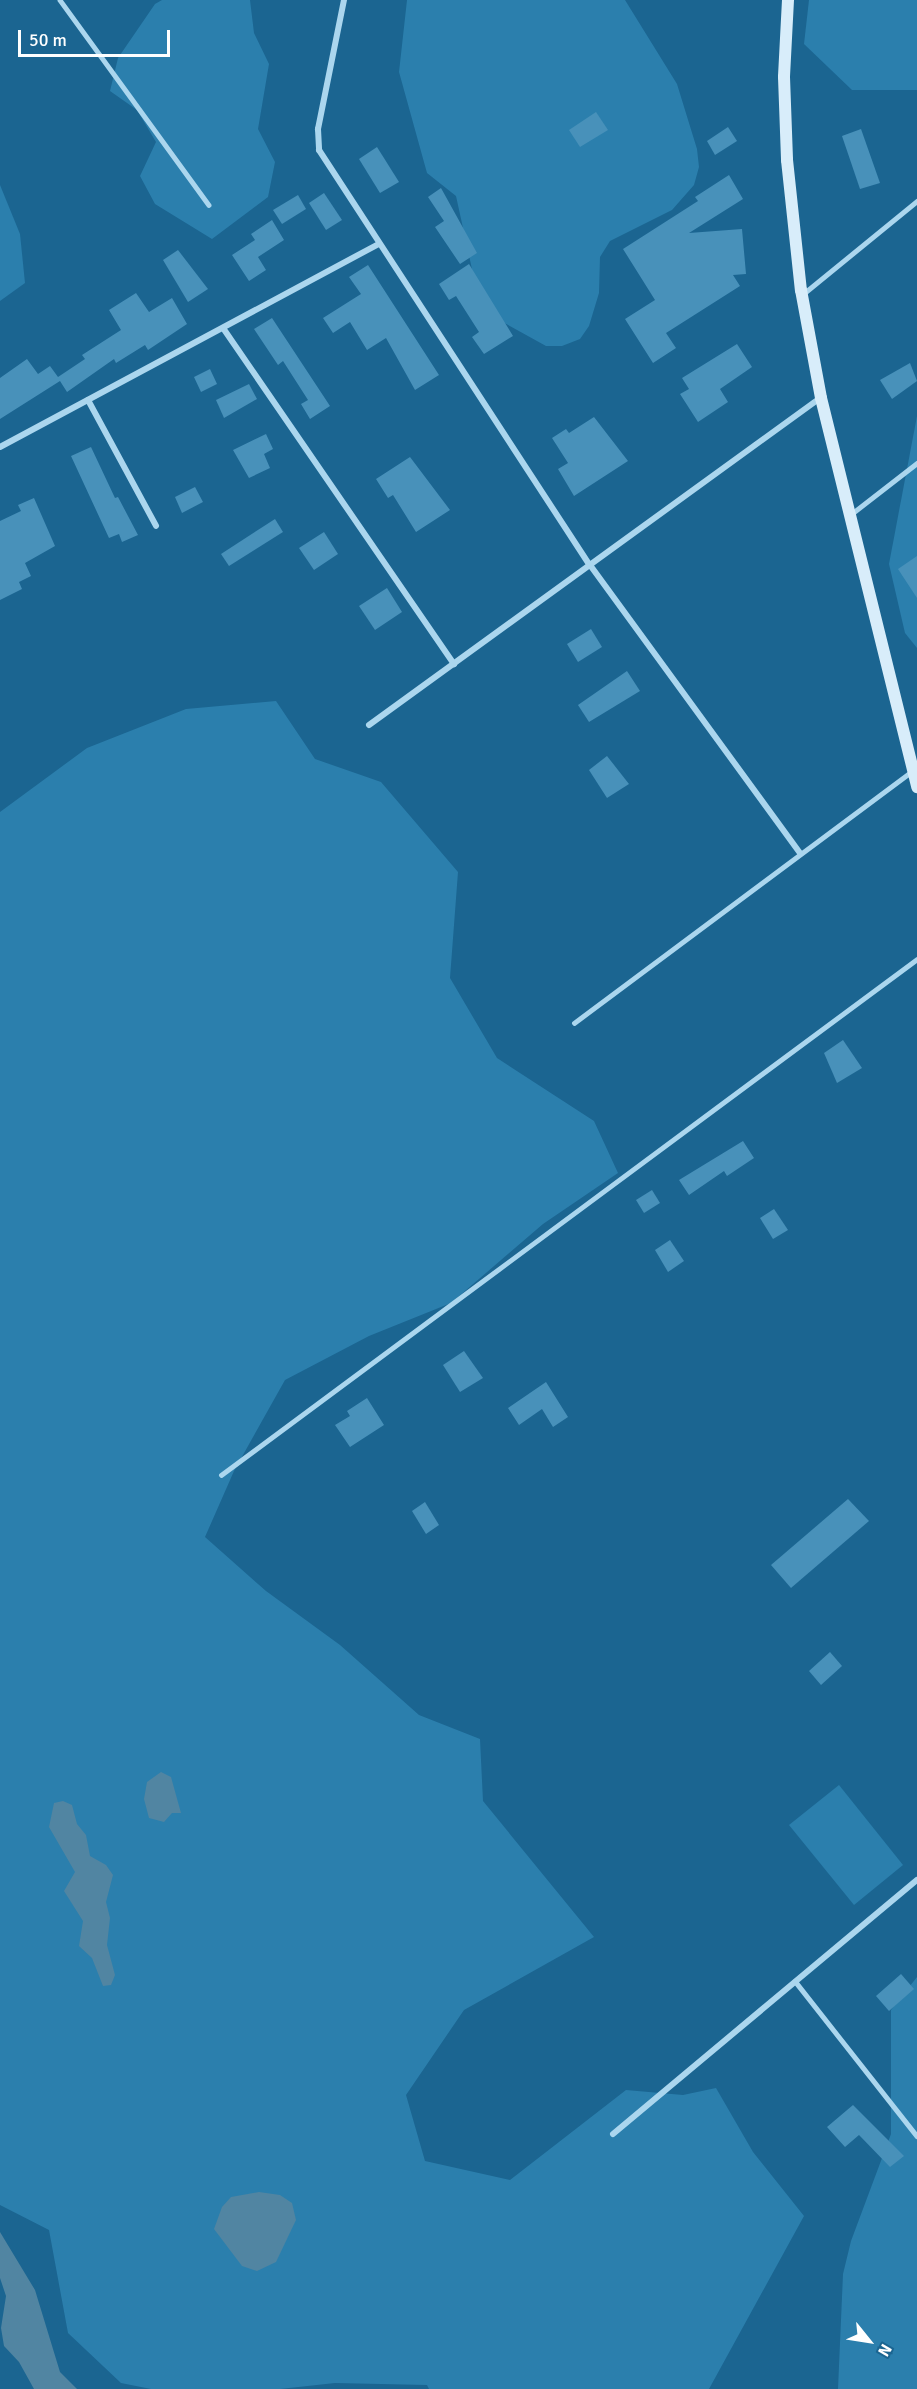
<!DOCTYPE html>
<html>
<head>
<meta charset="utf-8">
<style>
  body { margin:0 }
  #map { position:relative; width:917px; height:2389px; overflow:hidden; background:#1b6591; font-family:Signika,sans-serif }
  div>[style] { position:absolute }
  .green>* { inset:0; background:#2b7fad }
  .water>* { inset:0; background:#5185a2 }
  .building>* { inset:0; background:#4891ba }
  .lane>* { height:4.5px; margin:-2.25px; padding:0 2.25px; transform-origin:2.25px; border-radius:2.25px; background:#abd6ee }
  .street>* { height:6px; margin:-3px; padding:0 3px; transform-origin:3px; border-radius:3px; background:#abd6ee }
  .secondary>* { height:12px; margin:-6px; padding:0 6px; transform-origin:6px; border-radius:6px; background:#d8edfa }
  span { translate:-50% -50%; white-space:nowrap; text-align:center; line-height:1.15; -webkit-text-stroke:6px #1b6591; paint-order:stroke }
  .north { position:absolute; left:839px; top:2311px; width:60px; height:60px; -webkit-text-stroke:4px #1b6591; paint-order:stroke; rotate:120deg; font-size:16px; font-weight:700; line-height:24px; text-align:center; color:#fff }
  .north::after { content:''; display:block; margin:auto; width:21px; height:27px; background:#fff; clip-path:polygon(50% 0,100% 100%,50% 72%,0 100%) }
  .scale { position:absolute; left:18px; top:30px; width:152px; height:27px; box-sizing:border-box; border:3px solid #fff; border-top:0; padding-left:8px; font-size:18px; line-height:21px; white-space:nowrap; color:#fff; -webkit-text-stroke:4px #1b6591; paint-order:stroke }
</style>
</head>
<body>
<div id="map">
  <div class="green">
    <i style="clip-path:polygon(162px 0,250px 0,254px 33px,269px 64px,258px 129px,275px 162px,268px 197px,212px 239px,155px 204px,140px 176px,156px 142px,137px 110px,110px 91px,118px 58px,155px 4px)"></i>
    <i style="clip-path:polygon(407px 0,625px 0,677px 84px,697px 149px,699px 167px,694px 185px,672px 210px,610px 241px,600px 257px,599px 293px,589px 326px,580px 339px,562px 346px,546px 346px,499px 320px,477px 292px,456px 196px,427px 173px,399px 72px)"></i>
    <i style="clip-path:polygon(809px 0,917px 0,917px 90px,852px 90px,804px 44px)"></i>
    <i style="clip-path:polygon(0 185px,20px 234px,25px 283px,0 301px)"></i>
    <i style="clip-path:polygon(917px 416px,917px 648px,905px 633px,889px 564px)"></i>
    <i style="clip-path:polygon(276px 701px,315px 759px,381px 782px,458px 872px,450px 978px,497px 1058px,594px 1121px,618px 1173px,543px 1224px,451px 1303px,369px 1336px,285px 1380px,234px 1471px,205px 1537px,266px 1591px,340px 1645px,419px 1715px,480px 1739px,483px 1801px,594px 1937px,464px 2010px,406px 2095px,425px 2161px,510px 2180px,626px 2090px,683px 2095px,716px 2088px,753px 2152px,804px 2216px,709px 2389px,429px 2389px,427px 2385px,335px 2383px,280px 2389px,151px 2389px,121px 2383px,68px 2333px,49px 2230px,0 2205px,0 812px,87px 748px,186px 709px)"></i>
    <i style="clip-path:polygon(839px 1785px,903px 1865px,854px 1905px,789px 1825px)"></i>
    <i style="clip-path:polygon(917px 1977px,917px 2389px,838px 2389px,843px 2274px,851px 2241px,891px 2134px,891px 2010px)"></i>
  </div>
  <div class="water">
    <i style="clip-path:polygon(161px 1772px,171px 1777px,181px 1813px,172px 1813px,164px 1822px,149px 1818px,144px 1799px,147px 1782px)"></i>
    <i style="clip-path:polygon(63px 1801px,72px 1805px,77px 1824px,86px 1835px,90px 1856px,106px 1865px,113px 1875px,106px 1902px,110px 1918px,107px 1945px,115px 1975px,111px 1985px,103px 1986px,92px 1958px,79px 1946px,83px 1921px,64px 1891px,75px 1872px,49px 1827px,54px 1803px)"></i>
    <i style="clip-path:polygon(259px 2192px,280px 2195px,292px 2203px,296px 2220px,276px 2262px,257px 2271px,242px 2266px,214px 2229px,222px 2207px,231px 2197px)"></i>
    <i style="clip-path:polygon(0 2232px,35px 2290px,60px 2372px,77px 2389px,34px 2389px,19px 2362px,4px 2346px,1px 2328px,6px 2296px,0 2278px)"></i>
  </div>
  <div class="building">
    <i style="clip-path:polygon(596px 112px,608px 130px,580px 147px,569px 130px)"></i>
    <i style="clip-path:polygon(728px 127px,737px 141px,715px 155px,707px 141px)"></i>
    <i style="clip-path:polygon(861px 129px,880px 183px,860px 189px,842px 136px)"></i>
    <i style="clip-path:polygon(377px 147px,399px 182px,380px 193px,359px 159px)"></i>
    <i style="clip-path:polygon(729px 175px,743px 199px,689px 233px,742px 229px,746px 274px,733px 275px,740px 286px,666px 333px,676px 348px,653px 363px,625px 319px,655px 300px,623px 249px,698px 201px,695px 197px)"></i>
    <i style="clip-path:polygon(441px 188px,477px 253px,460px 264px,435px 227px,444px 221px,428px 197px)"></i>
    <i style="clip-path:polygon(324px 193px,342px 220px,326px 230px,309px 203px)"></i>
    <i style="clip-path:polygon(298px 195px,306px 209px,282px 224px,273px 210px)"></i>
    <i style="clip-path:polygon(272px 220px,284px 240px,258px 257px,266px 270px,249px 281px,232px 255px,255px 240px,251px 234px)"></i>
    <i style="clip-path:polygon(178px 250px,208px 289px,188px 302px,163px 260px)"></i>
    <i style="clip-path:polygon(469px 264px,513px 336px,484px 354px,472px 337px,479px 332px,456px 296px,449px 300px,439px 284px)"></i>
    <i style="clip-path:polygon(368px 265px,439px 375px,415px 390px,386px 338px,367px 350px,350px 322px,333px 333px,323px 318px,361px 294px,349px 277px)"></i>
    <i style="clip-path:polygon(136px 293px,149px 312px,172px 298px,187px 324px,148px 350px,145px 345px,116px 363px,114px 359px,67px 392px,60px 381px,0 419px,0 378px,27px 359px,38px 374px,50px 366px,58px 377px,85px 359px,82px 355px,121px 330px,109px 310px)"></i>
    <i style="clip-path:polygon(272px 318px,330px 406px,310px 419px,301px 404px,308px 400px,283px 361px,278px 365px,254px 329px)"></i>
    <i style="clip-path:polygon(737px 344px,752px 367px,720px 389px,728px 402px,698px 422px,680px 394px,689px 389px,682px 378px)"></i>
    <i style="clip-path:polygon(910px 363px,917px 381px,892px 399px,880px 380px)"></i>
    <i style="clip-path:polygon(210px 369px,217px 384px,201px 392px,194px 377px)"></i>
    <i style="clip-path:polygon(249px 384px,257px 399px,224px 418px,216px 400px)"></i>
    <i style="clip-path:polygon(594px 417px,628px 461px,574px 496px,558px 469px,568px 463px,552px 438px,566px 429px,569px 433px)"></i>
    <i style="clip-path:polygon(266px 434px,273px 449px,264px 454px,270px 468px,249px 478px,233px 450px)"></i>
    <i style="clip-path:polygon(91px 447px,115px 498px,118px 497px,138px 535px,122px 542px,119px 534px,109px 538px,71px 456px)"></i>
    <i style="clip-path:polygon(410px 457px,450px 510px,416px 532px,393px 495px,388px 498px,376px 479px)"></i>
    <i style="clip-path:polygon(195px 487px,203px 502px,182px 513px,175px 497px)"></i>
    <i style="clip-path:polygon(34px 498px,55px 546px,25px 563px,31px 576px,19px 582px,22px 589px,0 600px,0 521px,21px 511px,18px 505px)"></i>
    <i style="clip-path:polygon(275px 519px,283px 532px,229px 566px,221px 554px)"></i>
    <i style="clip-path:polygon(324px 532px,338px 554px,314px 570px,299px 548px)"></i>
    <i style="clip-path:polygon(917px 556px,917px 598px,898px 569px)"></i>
    <i style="clip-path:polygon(387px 588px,402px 612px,375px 630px,359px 606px)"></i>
    <i style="clip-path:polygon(591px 629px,602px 647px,578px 662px,567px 644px)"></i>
    <i style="clip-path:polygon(627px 671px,640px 691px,589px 722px,578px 705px)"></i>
    <i style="clip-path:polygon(607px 756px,629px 784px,607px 798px,589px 770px)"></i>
    <i style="clip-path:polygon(843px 1040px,862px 1068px,837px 1083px,824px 1053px)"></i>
    <i style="clip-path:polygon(743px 1141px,754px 1158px,727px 1176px,724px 1171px,689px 1195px,679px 1180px)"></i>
    <i style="clip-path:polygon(652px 1190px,660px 1203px,644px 1213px,636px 1200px)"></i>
    <i style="clip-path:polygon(774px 1209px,788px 1230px,773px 1239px,760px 1218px)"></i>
    <i style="clip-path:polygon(670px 1240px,684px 1261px,668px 1272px,655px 1250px)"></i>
    <i style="clip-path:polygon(464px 1351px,483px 1378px,460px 1392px,443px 1365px)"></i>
    <i style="clip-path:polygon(546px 1382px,568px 1417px,553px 1427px,542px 1409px,519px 1425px,508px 1408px)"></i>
    <i style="clip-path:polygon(367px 1398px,384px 1425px,350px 1447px,335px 1425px,350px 1416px,347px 1411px)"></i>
    <i style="clip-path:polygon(848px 1499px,869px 1521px,791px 1588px,771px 1565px)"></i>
    <i style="clip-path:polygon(425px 1502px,439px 1525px,426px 1534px,412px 1511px)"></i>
    <i style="clip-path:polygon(830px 1652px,842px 1666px,821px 1685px,809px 1671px)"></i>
    <i style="clip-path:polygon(901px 1974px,914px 1989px,889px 2011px,876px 1996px)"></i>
    <i style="clip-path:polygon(853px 2105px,904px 2156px,890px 2167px,859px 2135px,845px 2147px,827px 2127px)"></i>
  </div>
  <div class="lane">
    <i style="left:60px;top:0;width:253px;rotate:54deg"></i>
    <i style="left:803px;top:294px;width:147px;rotate:-39.2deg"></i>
    <i style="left:850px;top:515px;width:85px;rotate:-37.8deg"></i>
    <i style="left:574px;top:1023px;width:420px;rotate:-36.7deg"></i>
    <i style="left:221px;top:1475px;width:866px;rotate:-36.55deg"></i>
    <i style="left:795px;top:1981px;width:197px;rotate:51.8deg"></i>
  </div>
  <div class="street">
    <i style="left:344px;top:0;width:132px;rotate:101.4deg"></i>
    <i style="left:318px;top:129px;width:21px;rotate:87deg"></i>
    <i style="left:319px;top:150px;width:496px;rotate:56.9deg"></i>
    <i style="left:590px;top:565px;width:356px;rotate:53.9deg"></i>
    <i style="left:223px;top:328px;width:408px;rotate:55.5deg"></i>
    <i style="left:88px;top:400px;width:143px;rotate:61.6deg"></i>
    <i style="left:0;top:447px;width:430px;rotate:-28.2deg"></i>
    <i style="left:369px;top:725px;width:557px;rotate:-35.94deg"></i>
    <i style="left:613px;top:2134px;width:396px;rotate:-39.9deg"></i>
  </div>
  <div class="secondary">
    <i style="left:788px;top:0;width:77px;rotate:93deg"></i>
    <i style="left:784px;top:77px;width:83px;rotate:87.9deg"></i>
    <i style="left:787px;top:160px;width:131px;rotate:83.9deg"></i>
    <i style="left:801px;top:290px;width:110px;rotate:79.5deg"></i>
    <i style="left:821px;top:398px;width:401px;rotate:76.1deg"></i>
  </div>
  <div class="north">N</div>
  <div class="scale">50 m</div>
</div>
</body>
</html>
